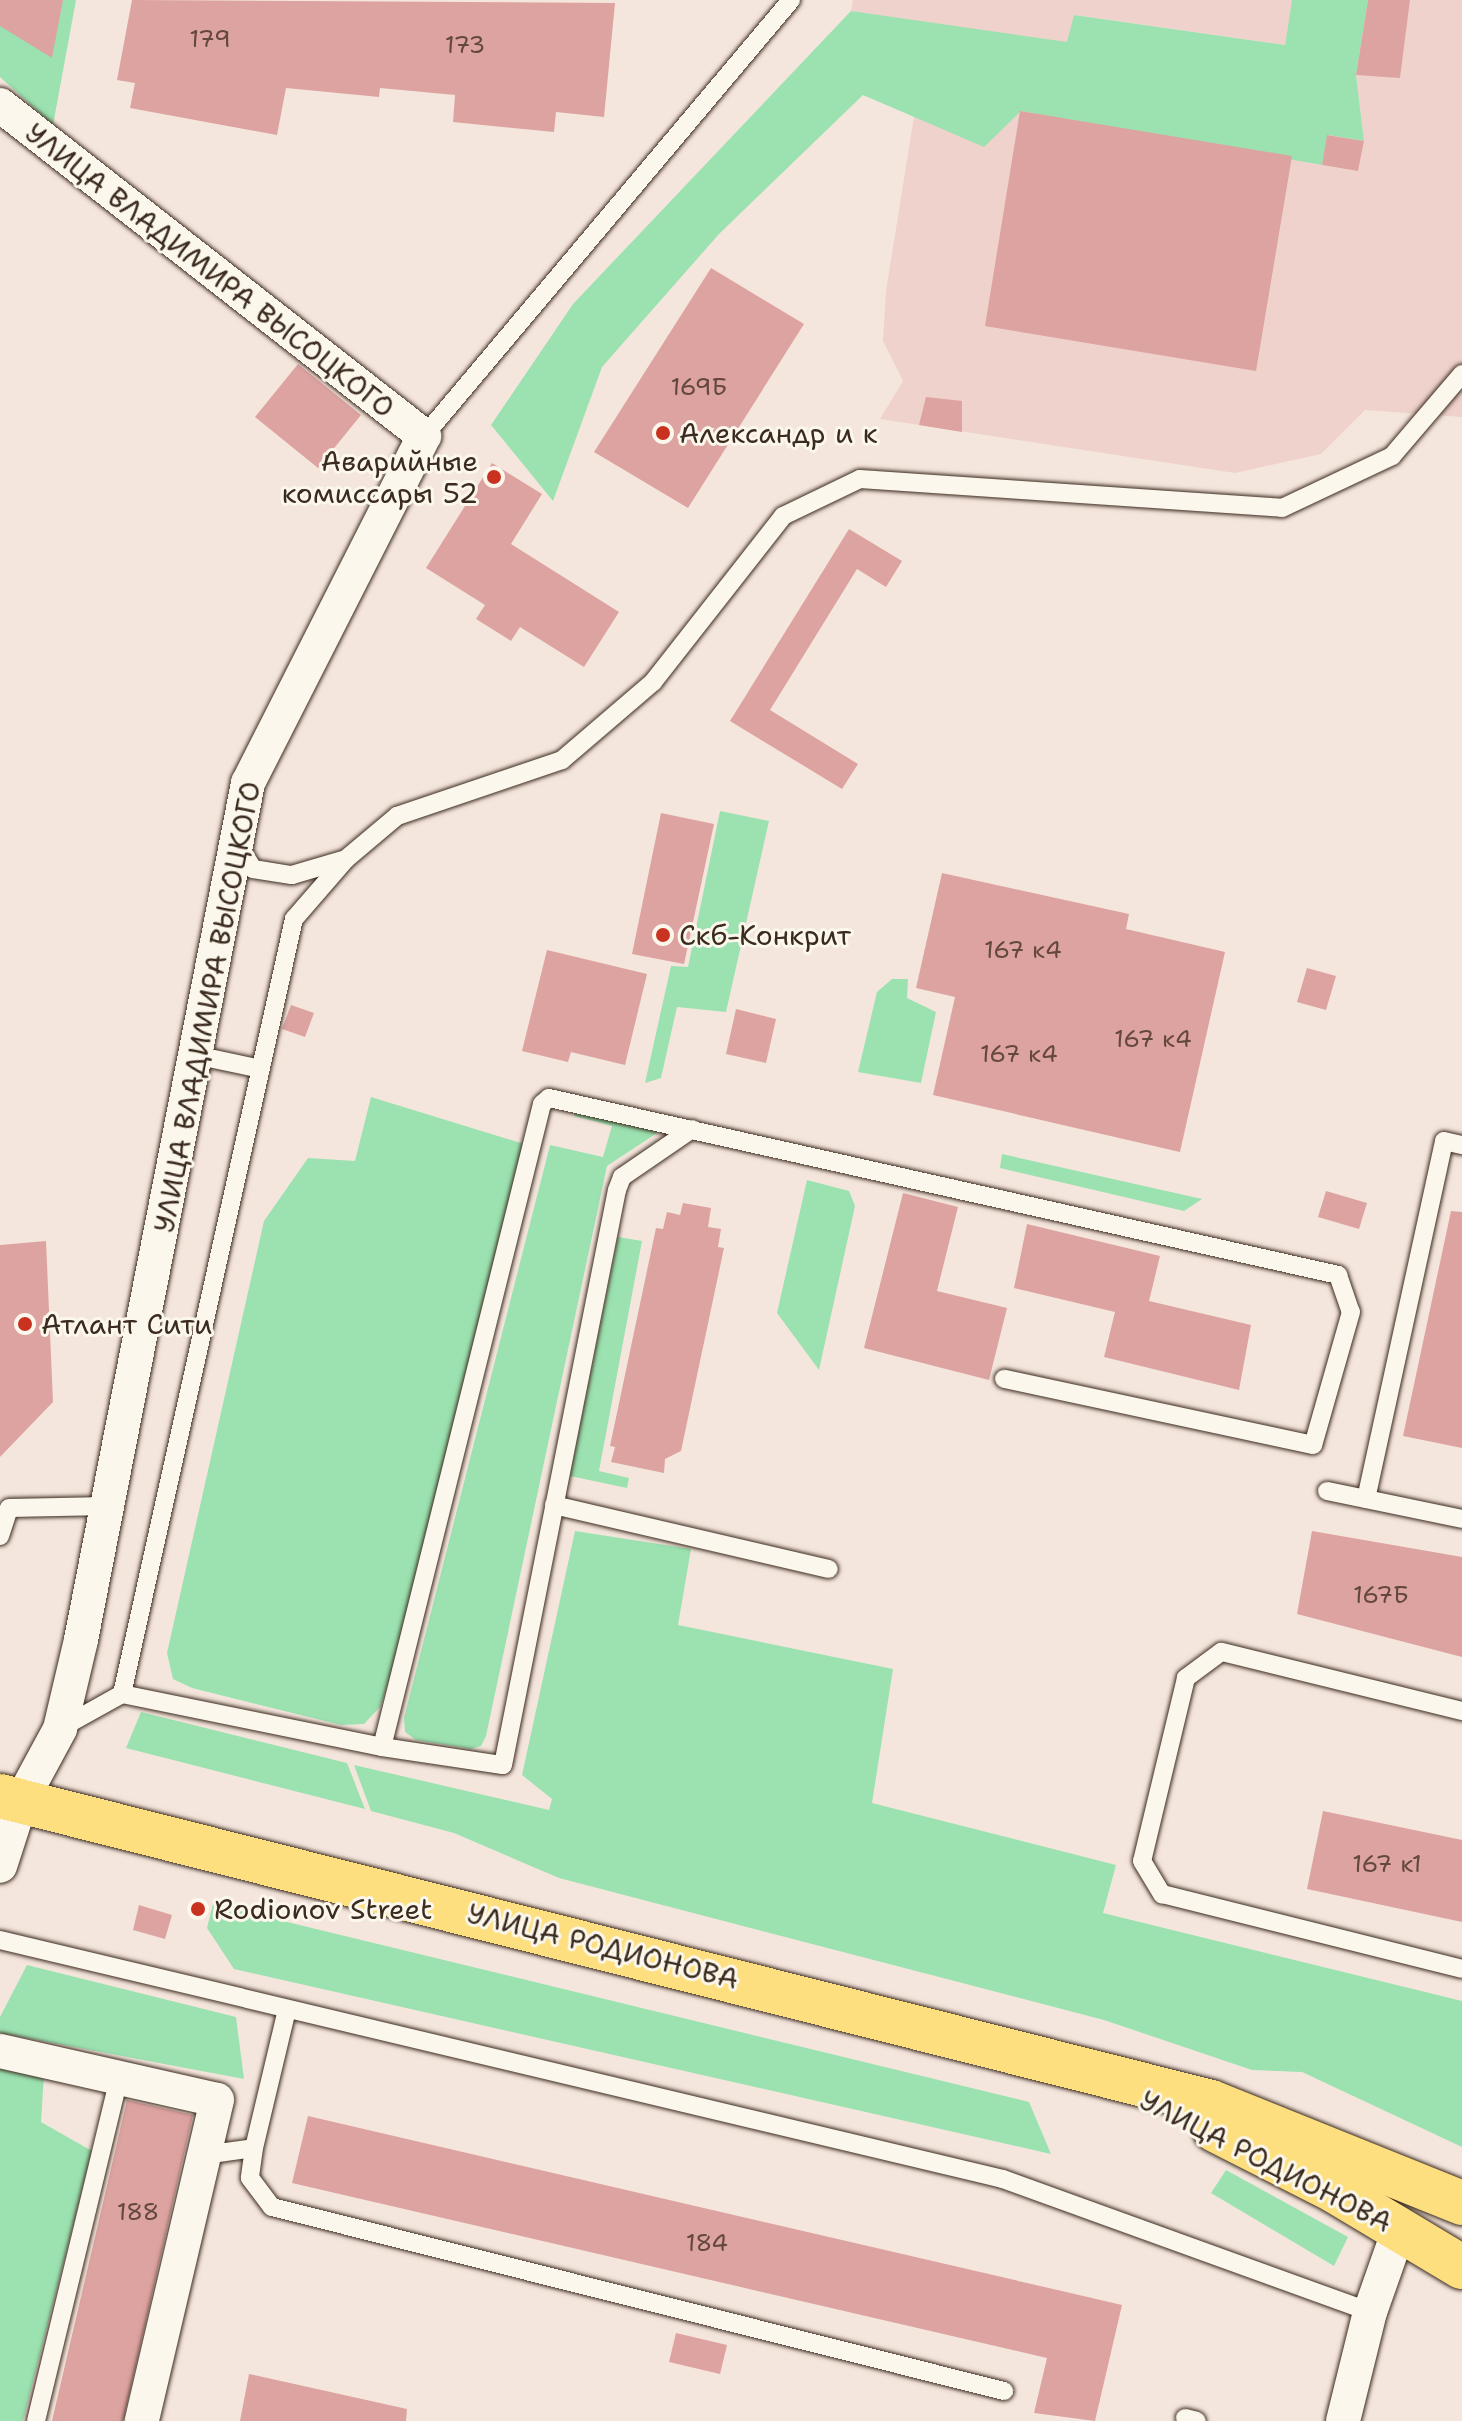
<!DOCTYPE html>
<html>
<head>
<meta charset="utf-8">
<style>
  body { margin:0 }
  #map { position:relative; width:1462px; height:2421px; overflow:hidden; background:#f5e6dd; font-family:"Shantell Sans",sans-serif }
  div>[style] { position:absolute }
  .built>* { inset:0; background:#eed2cb }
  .green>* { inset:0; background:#9be2b0 }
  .building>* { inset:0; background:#dda3a0 }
  .roads { filter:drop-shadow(0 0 2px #3b2a1e) drop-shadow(0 0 2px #3b2a1e) }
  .lane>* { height:18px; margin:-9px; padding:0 9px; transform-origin:9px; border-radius:9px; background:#fbf7ec }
  .street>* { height:34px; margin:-17px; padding:0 17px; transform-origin:17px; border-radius:17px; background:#fbf7ec }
  .primary>* { height:44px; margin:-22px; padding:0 22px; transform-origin:22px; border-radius:22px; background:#fddf80 }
  .dots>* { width:22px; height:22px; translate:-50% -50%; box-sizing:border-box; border:4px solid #fbf7ec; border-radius:50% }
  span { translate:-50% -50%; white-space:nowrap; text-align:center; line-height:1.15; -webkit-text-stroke:6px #fbf7ec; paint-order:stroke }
  .number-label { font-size:24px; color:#64483e }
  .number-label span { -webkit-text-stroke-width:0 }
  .street-label { font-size:28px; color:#3b2a1e }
  .poi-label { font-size:28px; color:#3b2a1e }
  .left { translate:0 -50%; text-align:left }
  .right { translate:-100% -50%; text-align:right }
</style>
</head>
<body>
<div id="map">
  <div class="built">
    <i style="clip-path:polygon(853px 0,1292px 0,1285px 45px,1075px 15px,1068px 41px,1315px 75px,1304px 162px,1358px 171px,1364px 141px,1356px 75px,1400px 77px,1410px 0,1462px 0,1462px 417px,1365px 410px,1321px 454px,1235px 473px,880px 419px,903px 381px,883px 341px,886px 291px,929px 23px,851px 11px)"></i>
  </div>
  <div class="green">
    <i style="clip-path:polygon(0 0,76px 0,53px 125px,0 77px)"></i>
    <i style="clip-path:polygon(1292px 0,1368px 0,1356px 75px,1364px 141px,1328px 135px,1322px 165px,1021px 111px,984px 147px,863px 95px,719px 234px,602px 367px,553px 501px,491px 425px,573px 304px,851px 11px,1067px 42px,1074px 15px,1285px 45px)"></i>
    <i style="clip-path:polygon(720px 811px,769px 821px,726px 1012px,677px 1007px,661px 1078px,645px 1083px,671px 966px,688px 967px)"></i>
    <i style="clip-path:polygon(892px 979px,908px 979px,907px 998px,936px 1012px,921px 1083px,858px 1072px,877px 992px)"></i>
    <i style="clip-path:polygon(371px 1097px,524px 1144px,395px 1663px,380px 1707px,364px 1724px,341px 1725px,192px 1688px,173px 1679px,167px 1653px,264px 1221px,308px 1158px,355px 1161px)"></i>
    <i style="clip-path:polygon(576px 1106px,660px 1131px,607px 1166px,486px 1736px,481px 1746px,471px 1749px,416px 1740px,405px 1732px,404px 1718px,550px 1145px,603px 1157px,612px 1126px,574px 1116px)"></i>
    <i style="clip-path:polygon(1002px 1154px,1202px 1199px,1184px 1211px,1000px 1168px)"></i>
    <i style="clip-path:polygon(807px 1180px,849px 1191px,855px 1206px,819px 1370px,777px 1313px)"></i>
    <i style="clip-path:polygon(618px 1237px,642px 1241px,599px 1471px,629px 1478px,627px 1488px,570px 1476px)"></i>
    <i style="clip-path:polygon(575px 1531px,691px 1549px,678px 1625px,893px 1669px,872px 1803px,1116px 1865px,1103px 1913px,1462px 2001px,1462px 2147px,1302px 2072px,1252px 2070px,1104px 2020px,559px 1878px,454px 1833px,371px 1811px,354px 1765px,549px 1810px,552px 1799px,522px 1775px)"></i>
    <i style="clip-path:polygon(141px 1712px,347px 1763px,365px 1809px,126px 1748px)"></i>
    <i style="clip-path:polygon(213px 1904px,1029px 2102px,1051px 2154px,234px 1969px,207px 1928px)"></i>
    <i style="clip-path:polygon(27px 1965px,236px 2017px,244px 2079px,0 2033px,0 2017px)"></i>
    <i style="clip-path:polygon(0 2064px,44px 2074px,41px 2122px,92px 2151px,23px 2421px,0 2421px)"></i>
    <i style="clip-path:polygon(1226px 2170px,1348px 2237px,1334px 2266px,1211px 2193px)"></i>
  </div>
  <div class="building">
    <i style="clip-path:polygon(0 0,63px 0,52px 58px,0 26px)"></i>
    <i style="clip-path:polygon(132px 0,615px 3px,604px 117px,556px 112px,554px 132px,453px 122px,455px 95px,380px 88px,379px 97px,286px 88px,277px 135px,130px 108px,135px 83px,117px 80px)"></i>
    <i style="clip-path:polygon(1368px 0,1410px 0,1400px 78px,1356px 75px)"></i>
    <i style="clip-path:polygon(1020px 111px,1292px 156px,1256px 371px,985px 326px)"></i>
    <i style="clip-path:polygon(1327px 135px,1364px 141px,1358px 171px,1322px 165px)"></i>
    <i style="clip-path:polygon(711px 268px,804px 324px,688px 508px,594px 452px)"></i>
    <i style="clip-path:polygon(298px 364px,361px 415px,318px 468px,255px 417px)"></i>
    <i style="clip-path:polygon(926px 397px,962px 401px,962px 432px,919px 425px)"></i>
    <i style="clip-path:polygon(492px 463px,542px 494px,511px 544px,619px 612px,584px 667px,520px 627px,511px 641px,476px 619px,485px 605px,426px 568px)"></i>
    <i style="clip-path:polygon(849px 529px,902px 561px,886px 587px,857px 569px,770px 710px,858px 764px,842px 789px,730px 721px)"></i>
    <i style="clip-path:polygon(661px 813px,714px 824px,684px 964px,632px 954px)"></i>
    <i style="clip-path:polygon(942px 873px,1129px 914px,1126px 929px,1225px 952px,1180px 1152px,933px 1095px,955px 997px,916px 988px)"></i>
    <i style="clip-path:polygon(547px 950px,647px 974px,625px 1065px,571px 1052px,568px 1062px,522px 1051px)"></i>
    <i style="clip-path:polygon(1307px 968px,1336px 976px,1326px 1010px,1297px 1002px)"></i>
    <i style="clip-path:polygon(291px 1005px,314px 1013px,305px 1037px,282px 1029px)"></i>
    <i style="clip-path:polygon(736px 1009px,776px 1019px,766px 1063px,726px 1054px)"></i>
    <i style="clip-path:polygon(1326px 1191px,1367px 1203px,1359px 1229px,1318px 1217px)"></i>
    <i style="clip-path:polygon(903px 1193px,958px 1207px,937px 1291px,1007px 1308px,989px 1380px,864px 1348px)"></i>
    <i style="clip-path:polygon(683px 1203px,711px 1208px,708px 1227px,721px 1229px,718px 1247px,724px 1248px,681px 1451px,665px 1459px,664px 1473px,611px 1462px,615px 1447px,610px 1446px,656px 1228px,663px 1229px,667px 1212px,680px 1215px)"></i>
    <i style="clip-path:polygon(1451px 1211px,1462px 1212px,1462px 1448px,1403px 1436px)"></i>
    <i style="clip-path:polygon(1027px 1224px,1160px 1256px,1149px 1301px,1251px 1325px,1239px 1390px,1104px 1357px,1115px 1312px,1014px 1288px)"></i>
    <i style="clip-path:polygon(46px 1241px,53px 1402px,0 1457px,0 1245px)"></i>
    <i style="clip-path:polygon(1312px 1531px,1462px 1557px,1462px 1657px,1297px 1614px)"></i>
    <i style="clip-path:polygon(1323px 1811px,1462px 1840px,1462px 1922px,1307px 1889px)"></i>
    <i style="clip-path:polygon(139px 1905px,172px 1915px,165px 1939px,133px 1930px)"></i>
    <i style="clip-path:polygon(127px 2100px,193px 2115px,123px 2421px,52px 2421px)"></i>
    <i style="clip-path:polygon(308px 2116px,1122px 2305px,1095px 2421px,1034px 2413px,1047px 2358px,292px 2183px)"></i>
    <i style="clip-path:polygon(676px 2333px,727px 2345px,720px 2374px,669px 2362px)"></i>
    <i style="clip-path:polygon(249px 2374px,407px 2409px,406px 2421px,240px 2421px)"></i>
  </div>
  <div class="roads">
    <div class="lane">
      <i style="left:424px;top:436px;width:570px;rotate:-49.91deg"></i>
      <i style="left:238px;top:844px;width:29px;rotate:59deg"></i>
      <i style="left:253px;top:869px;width:39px;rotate:9deg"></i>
      <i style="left:292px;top:875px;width:56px;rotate:-16.5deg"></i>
      <i style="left:195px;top:1055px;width:67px;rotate:12deg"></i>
      <i style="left:1327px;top:1491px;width:138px;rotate:11.7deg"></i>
      <i style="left:1366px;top:1499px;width:366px;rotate:-77.7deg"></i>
      <i style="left:1444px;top:1141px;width:18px;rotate:13deg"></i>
      <i style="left:554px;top:1505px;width:282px;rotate:13.1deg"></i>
      <i style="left:0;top:1536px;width:29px;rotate:-72deg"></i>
      <i style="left:9px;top:1508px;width:99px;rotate:-1.2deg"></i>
      <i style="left:122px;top:1694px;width:265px;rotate:11.5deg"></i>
      <i style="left:382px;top:1747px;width:663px;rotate:-76.03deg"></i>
      <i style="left:542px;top:1104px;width:9px;rotate:-41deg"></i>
      <i style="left:549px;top:1098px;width:809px;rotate:12.64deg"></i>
      <i style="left:1338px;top:1275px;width:39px;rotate:71deg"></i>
      <i style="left:1351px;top:1312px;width:138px;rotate:105.9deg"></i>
      <i style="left:1313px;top:1445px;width:316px;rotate:-167.9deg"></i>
      <i style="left:1462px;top:1711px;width:248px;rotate:-166.2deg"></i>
      <i style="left:1221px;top:1652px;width:44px;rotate:143.4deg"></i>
      <i style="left:1186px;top:1678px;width:188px;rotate:103.5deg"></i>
      <i style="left:1142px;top:1861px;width:39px;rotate:59deg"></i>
      <i style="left:1162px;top:1894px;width:309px;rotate:14deg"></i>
      <i style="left:61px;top:1728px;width:70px;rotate:-29.1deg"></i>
      <i style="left:122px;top:1694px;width:794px;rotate:-77.49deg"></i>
      <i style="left:294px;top:919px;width:79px;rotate:-49.1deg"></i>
      <i style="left:346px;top:859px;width:67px;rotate:-40.1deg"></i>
      <i style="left:397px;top:816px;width:174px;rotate:-18.7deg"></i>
      <i style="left:562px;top:760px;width:120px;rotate:-40.6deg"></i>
      <i style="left:653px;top:682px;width:211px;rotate:-51.9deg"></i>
      <i style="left:783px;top:516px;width:85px;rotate:-25.7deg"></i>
      <i style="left:860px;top:479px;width:423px;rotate:3.9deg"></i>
      <i style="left:1282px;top:508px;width:122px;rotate:-25.3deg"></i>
      <i style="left:1392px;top:456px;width:108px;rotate:-49.5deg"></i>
      <i style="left:382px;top:1747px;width:122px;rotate:8.5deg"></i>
      <i style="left:503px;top:1765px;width:586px;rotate:-78.79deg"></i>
      <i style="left:617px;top:1190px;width:14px;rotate:-69deg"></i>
      <i style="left:622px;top:1177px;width:85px;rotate:-34.4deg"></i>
      <i style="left:0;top:1940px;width:1031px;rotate:13.4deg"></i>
      <i style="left:1003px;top:2179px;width:390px;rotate:19.9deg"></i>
      <i style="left:254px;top:2148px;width:30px;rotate:98deg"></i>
      <i style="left:250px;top:2178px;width:36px;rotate:53deg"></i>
      <i style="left:272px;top:2207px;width:755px;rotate:14.11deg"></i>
      <i style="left:204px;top:2155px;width:50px;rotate:-8deg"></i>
      <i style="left:254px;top:2148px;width:142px;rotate:-76.6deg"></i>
      <i style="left:1185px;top:2418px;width:12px;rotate:14deg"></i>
      <i style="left:36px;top:2421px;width:353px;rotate:-76.4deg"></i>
    </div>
    <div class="street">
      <i style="left:0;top:105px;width:538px;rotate:37.98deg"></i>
      <i style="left:424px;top:436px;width:389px;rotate:116.9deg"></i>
      <i style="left:248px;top:783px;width:873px;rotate:101.03deg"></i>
      <i style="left:81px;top:1640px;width:91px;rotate:103.3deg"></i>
      <i style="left:60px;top:1729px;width:82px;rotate:118.4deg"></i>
      <i style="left:21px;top:1801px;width:68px;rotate:107.9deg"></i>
      <i style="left:0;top:2051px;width:222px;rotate:12.7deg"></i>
      <i style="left:217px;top:2100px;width:330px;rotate:103.2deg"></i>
      <i style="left:1343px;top:2421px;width:112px;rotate:-76.1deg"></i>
      <i style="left:1370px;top:2312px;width:90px;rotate:-70.6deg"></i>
    </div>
    <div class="primary">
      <i style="left:0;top:1796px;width:1249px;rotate:14.18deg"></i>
      <i style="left:1211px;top:2102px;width:271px;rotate:21.9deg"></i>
      <i style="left:1215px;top:2130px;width:135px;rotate:26.9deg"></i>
      <i style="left:1335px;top:2191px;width:148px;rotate:30.9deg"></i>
    </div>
  </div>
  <div class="dots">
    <i style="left:663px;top:433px;background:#c8321e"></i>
    <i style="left:494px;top:477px;background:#c8321e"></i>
    <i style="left:663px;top:935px;background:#c8321e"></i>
    <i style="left:25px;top:1324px;background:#c8321e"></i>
    <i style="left:198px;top:1909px;background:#c8321e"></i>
  </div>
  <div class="number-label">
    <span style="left:210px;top:40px">179</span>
    <span style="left:465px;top:46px">173</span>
    <span style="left:699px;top:388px">169Б</span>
    <span style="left:1023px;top:951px">167 к4</span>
    <span style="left:1153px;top:1040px">167 к4</span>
    <span style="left:1019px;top:1055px">167 к4</span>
    <span style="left:1381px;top:1596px">167Б</span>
    <span style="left:1387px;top:1865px">167 к1</span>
    <span style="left:138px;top:2213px">188</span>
    <span style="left:707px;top:2244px">184</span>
  </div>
  <div class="street-label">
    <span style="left:210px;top:270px;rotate:38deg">УЛИЦА ВЛАДИМИРА ВЫСОЦКОГО</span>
    <span style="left:207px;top:1007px;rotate:-79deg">УЛИЦА ВЛАДИМИРА ВЫСОЦКОГО</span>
    <span style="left:603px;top:1946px;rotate:14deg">УЛИЦА РОДИОНОВА</span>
    <span style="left:1266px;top:2161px;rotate:27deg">УЛИЦА РОДИОНОВА</span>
  </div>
  <div class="poi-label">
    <span class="left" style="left:679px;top:433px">Александр и к</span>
    <span class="right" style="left:478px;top:477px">Аварийные<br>комиссары 52</span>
    <span class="left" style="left:679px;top:935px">Скб-Конкрит</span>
    <span class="left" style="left:41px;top:1324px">Атлант Сити</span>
    <span class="left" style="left:214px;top:1909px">Rodionov Street</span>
  </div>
</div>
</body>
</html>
